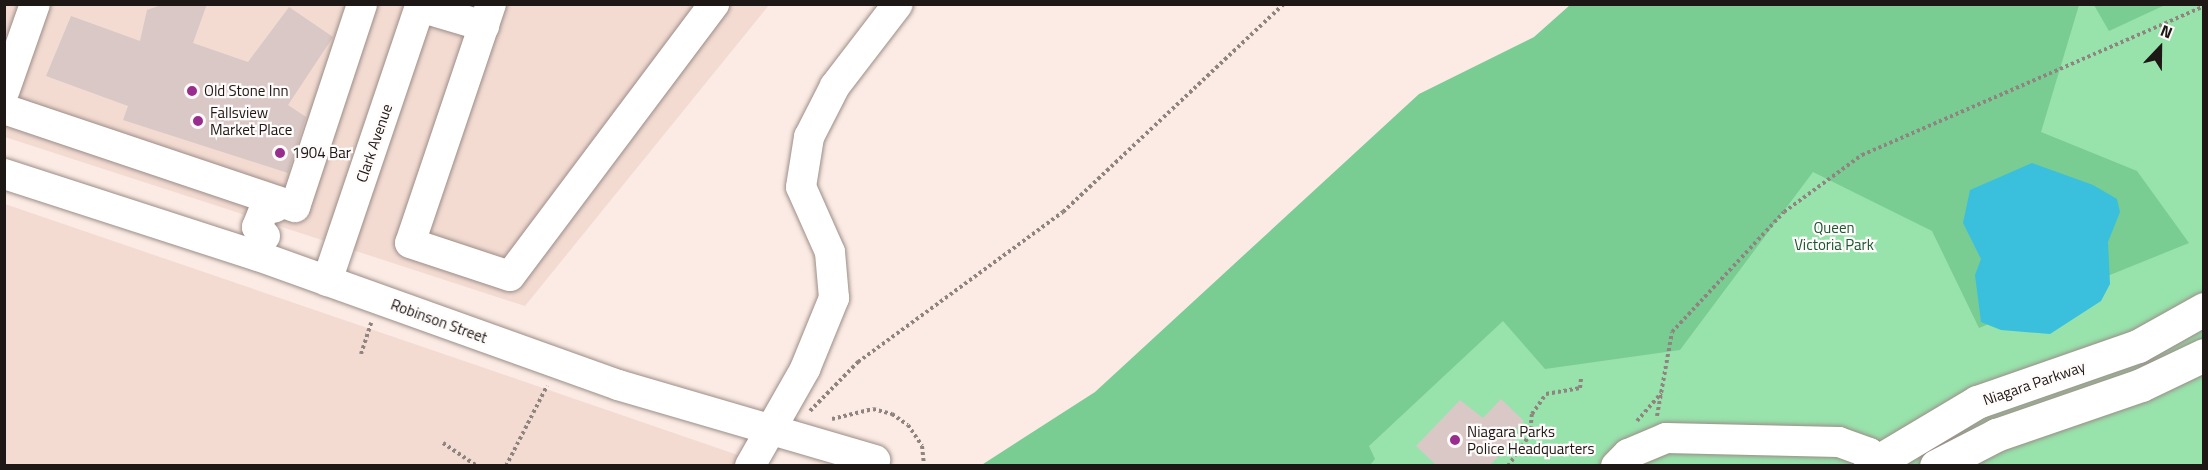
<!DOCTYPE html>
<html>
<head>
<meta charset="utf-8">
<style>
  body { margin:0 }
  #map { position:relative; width:2208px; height:470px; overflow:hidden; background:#fbebe4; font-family:"Titillium Web",sans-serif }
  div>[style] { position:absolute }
  .commercial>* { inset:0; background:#f3dbd2 }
  .green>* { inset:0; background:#98e2ac }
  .forest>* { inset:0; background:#79cd92 }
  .water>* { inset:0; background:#3abfdd }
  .building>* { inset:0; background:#d9c8c6 }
  .path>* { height:4px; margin-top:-2px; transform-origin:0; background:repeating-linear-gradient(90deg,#8f847f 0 3px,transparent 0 6px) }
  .roads { filter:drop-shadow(0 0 2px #9c8d87) drop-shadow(0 0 2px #9c8d87) }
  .minor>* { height:30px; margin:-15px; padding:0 15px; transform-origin:15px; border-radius:15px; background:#fff }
  .major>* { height:33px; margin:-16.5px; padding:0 16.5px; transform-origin:16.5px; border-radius:16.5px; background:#fff }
  .dots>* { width:16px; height:16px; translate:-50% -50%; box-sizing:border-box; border:3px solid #fefbfa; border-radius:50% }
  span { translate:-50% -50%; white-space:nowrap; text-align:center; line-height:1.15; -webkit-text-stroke:4.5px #fefbfa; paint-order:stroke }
  .poi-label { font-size:15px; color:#1d1715 }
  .left { translate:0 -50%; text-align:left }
  .street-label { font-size:15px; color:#1d1715 }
  .park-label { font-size:15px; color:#1a5731 }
  .frame { position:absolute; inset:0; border:6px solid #1d1715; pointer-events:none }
  .north { position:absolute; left:2130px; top:18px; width:60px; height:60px; -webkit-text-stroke:4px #fefbfa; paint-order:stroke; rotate:22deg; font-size:16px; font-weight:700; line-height:24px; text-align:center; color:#1d1715 }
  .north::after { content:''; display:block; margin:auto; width:21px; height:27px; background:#1d1715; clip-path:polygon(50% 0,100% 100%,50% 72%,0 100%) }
</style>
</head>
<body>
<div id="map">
  <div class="commercial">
    <i style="clip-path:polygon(5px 5px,769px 5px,525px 306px,5px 137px)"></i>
    <i style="clip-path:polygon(5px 204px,470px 363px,767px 465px,5px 466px)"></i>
  </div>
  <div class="green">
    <i style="clip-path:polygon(1774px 5px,2203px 5px,2203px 465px,1162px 466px)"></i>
  </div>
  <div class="forest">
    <i style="clip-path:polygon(1570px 5px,2079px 5px,2041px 132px,2137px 171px,2189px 243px,1979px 328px,1932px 231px,1813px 172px,1680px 350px,1545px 369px,1503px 321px,1369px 446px,1375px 459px,1370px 465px,980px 466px,1095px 392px,1419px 94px,1534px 37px)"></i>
    <i style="clip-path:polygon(2094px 5px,2165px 5px,2109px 31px)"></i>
  </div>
  <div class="water">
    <i style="clip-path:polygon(2032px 163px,2093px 185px,2117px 199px,2120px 212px,2108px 242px,2110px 284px,2101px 301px,2050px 334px,2001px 330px,1981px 322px,1975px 275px,1981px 259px,1963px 223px,1970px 190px)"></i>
  </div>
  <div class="building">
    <i style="clip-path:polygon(164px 4px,207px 4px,193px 43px,248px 62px,289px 7px,333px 37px,288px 105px,306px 117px,288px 173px,123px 120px,128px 106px,46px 76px,71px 16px,140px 41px,147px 10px)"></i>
    <i style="clip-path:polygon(1501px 399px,1524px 421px,1513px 432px,1518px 436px,1490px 465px,1436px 465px,1416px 446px,1460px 400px,1483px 418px)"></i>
  </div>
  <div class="path">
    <i style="left:361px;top:354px;width:33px;rotate:-72deg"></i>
    <i style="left:810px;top:411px;width:69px;rotate:-45.6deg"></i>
    <i style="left:858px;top:362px;width:254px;rotate:-36.2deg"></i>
    <i style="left:1063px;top:212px;width:303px;rotate:-43.3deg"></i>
    <i style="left:1657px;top:416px;width:85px;rotate:-79.9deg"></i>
    <i style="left:1672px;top:332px;width:164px;rotate:-47deg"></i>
    <i style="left:1784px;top:212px;width:97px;rotate:-36.2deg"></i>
    <i style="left:1862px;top:155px;width:373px;rotate:-23.5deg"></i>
    <i style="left:832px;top:419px;width:42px;rotate:-13.7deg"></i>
    <i style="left:873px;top:409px;width:20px;rotate:15deg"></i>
    <i style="left:892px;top:414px;width:19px;rotate:35deg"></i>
    <i style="left:908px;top:425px;width:25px;rotate:56deg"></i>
    <i style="left:922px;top:446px;width:20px;rotate:84deg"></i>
    <i style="left:1637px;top:421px;width:37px;rotate:-49deg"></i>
    <i style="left:443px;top:443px;width:41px;rotate:34.1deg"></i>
    <i style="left:506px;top:466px;width:90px;rotate:-62.9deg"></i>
    <i style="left:1508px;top:466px;width:38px;rotate:-55deg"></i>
    <i style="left:1530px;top:435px;width:21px;rotate:-85deg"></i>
    <i style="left:1532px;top:414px;width:24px;rotate:-55deg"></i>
    <i style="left:1546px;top:394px;width:35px;rotate:-10deg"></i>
    <i style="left:1580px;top:388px;width:10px;rotate:-84deg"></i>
  </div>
  <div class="roads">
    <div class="minor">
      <i style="left:491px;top:4px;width:252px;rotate:108.7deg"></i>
      <i style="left:410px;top:243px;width:105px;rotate:18.3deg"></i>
      <i style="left:510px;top:276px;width:340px;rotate:-53.1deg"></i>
      <i style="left:420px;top:7px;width:67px;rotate:16.5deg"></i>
      <i style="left:4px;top:92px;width:93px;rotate:-70.6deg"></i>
      <i style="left:4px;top:109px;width:307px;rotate:18.6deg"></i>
      <i style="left:295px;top:207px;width:214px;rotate:-71.7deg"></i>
      <i style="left:4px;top:174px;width:267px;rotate:17.9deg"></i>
      <i style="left:258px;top:256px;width:382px;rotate:19.7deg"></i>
      <i style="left:618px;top:385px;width:268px;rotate:16.3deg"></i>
      <i style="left:265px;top:236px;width:12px;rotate:-132deg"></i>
      <i style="left:257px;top:227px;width:18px;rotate:-68deg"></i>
      <i style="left:264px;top:210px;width:12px;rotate:-14deg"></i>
      <i style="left:327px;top:281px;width:293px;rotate:-71.3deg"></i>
      <i style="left:750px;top:466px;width:112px;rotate:-60.4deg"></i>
      <i style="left:805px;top:369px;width:77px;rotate:-67.8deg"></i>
      <i style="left:834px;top:298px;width:46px;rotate:-95deg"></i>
      <i style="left:830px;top:252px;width:71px;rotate:-114deg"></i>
      <i style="left:801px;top:187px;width:51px;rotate:-80.9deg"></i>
      <i style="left:809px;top:137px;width:57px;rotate:-63deg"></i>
      <i style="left:835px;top:86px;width:103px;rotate:-52.5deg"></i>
      <i style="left:1616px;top:466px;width:17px;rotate:-45deg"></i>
      <i style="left:1628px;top:454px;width:41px;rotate:-22.8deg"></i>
      <i style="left:1666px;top:438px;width:173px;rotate:1.3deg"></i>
      <i style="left:1839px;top:442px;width:32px;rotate:20deg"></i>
      <i style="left:1869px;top:453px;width:11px;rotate:49deg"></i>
    </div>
    <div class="major">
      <i style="left:1870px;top:466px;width:125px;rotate:-30.9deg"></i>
      <i style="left:1977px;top:402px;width:170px;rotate:-19.2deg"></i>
      <i style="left:2138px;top:346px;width:76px;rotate:-29.3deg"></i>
      <i style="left:1936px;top:466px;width:68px;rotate:-27.3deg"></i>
      <i style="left:1996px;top:435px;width:153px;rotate:-19deg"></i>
      <i style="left:2141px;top:385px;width:70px;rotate:-25.5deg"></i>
    </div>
  </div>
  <div class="dots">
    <i style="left:192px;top:91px;background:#992d8e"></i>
    <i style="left:198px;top:121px;background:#992d8e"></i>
    <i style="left:280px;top:153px;background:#992d8e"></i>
    <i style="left:1455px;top:440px;background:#992d8e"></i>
  </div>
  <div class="poi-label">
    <span class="left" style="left:204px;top:91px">Old Stone Inn</span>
    <span class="left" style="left:210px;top:121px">Fallsview<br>Market Place</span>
    <span class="left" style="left:292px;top:153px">1904 Bar</span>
    <span class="left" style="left:1467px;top:440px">Niagara Parks<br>Police Headquarters</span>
  </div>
  <div class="street-label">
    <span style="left:374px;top:143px;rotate:-71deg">Clark Avenue</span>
    <span style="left:439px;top:321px;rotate:20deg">Robinson Street</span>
    <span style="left:2034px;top:383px;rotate:-19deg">Niagara Parkway</span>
  </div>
  <div class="park-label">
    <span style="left:1834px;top:236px">Queen<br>Victoria Park</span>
  </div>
  <div class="frame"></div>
  <div class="north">N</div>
</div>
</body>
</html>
